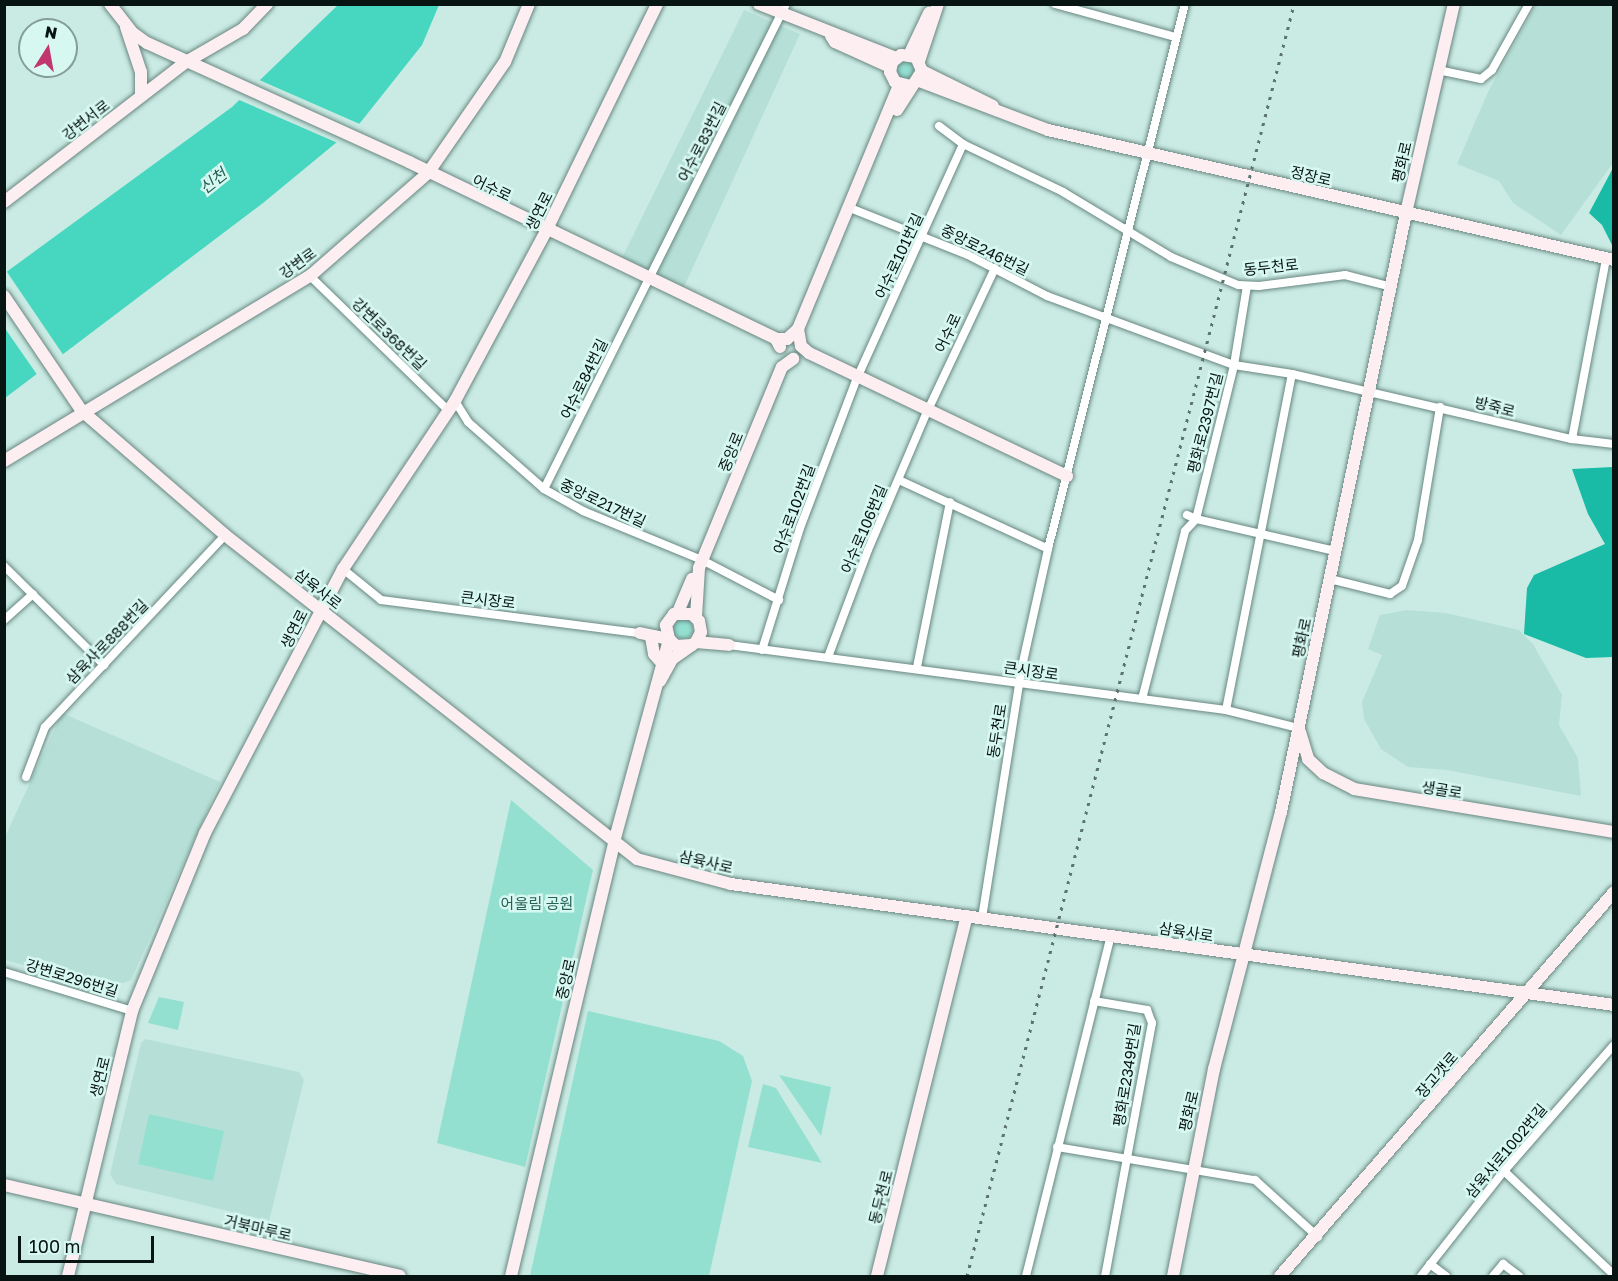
<!DOCTYPE html>
<html>
<head>
<meta charset="utf-8">
<style>
  body { margin:0 }
  #map { position:relative; width:1618px; height:1281px; overflow:hidden; background:#caebe4; font-family:"Golos Text","Noto Sans KR",sans-serif }
  div>[style] { position:absolute }
  .built>* { inset:0; background:#b6e0d7 }
  .green>* { inset:0; background:#93e0d1 }
  .round { border-radius:50% }
  .forest>* { inset:0; background:#19bba6 }
  .water>* { inset:0; background:#47d6c0 }
  .pier>* { inset:0; background:#caebe4 }
  .roads { filter:drop-shadow(0 0 2px #698781) drop-shadow(0 0 2px #698781) }
  .street>* { height:8px; margin:-4px; padding:0 4px; transform-origin:4px; border-radius:4px; background:#fff }
  .secondary>* { height:12px; margin:-6px; padding:0 6px; transform-origin:6px; border-radius:6px; background:#fdeef2 }
  .rail>* { height:3px; margin-top:-1.5px; transform-origin:0; background:repeating-linear-gradient(90deg,#5e736f 0 3px,transparent 0 9px) }
  span { translate:-50% -50%; white-space:nowrap; text-align:center; line-height:1.15; -webkit-text-stroke:5px #d7f8f1; paint-order:stroke }
  .street-label { font-size:15px; color:#081412 }
  .park-label { font-size:15px; color:#286157 }
  .water-label { font-size:16px; color:#1f594f; font-style:italic }
  .frame { position:absolute; inset:0; border:6px solid #081412; pointer-events:none }
  .north { position:absolute; left:18px; top:18px; width:60px; height:60px; box-sizing:border-box; background:#d7f8f1; border:2px solid #849d98; border-radius:50%; rotate:11deg; font-size:16px; font-weight:700; line-height:24px; text-align:center; color:#081412 }
  .north::after { content:''; display:block; margin:auto; width:21px; height:27px; background:#c1366f; clip-path:polygon(50% 0,100% 100%,50% 72%,0 100%) }
  .scale { position:absolute; left:18px; top:1236px; width:136px; height:27px; box-sizing:border-box; border:3px solid #081412; border-top:0; padding-left:8px; font-size:18px; line-height:21px; white-space:nowrap; color:#081412; -webkit-text-stroke:4px #d7f8f1; paint-order:stroke }
</style>
</head>
<body>
<div id="map">
  <div class="built">
    <i style="clip-path:polygon(1536px 5px,1613px 5px,1613px 163px,1561px 235px,1513px 203px,1499px 181px,1457px 164px,1488px 92px)"></i>
    <i style="clip-path:polygon(744px 10px,800px 34px,683px 289px,622px 258px)"></i>
    <i style="clip-path:polygon(1407px 610px,1446px 613px,1519px 630px,1533px 644px,1562px 695px,1559px 725px,1578px 758px,1581px 796px,1447px 770px,1408px 767px,1381px 749px,1364px 719px,1362px 702px,1382px 655px,1368px 649px,1380px 615px)"></i>
    <i style="clip-path:polygon(62px 713px,220px 782px,131px 980px,109px 988px,5px 960px,5px 837px)"></i>
    <i style="clip-path:polygon(145px 1039px,299px 1072px,304px 1080px,269px 1221px,116px 1184px,110px 1174px,141px 1043px)"></i>
  </div>
  <div class="green">
    <i class="round" style="left:897px;top:61px;width:18px;height:18px"></i>
    <i class="round" style="left:673px;top:619px;width:20px;height:20px"></i>
    <i style="clip-path:polygon(511px 800px,593px 870px,525px 1167px,437px 1143px)"></i>
    <i style="clip-path:polygon(159px 997px,184px 1002px,178px 1030px,148px 1023px)"></i>
    <i style="clip-path:polygon(588px 1011px,719px 1041px,743px 1056px,752px 1081px,709px 1276px,530px 1276px)"></i>
    <i style="clip-path:polygon(779px 1075px,831px 1087px,821px 1136px)"></i>
    <i style="clip-path:polygon(763px 1084px,776px 1088px,822px 1163px,748px 1147px)"></i>
    <i style="clip-path:polygon(149px 1114px,224px 1131px,213px 1181px,138px 1164px)"></i>
  </div>
  <div class="forest">
    <i style="clip-path:polygon(1613px 168px,1613px 247px,1602px 225px,1589px 213px)"></i>
    <i style="clip-path:polygon(1613px 467px,1613px 657px,1586px 658px,1524px 634px,1527px 588px,1534px 575px,1605px 544px,1588px 514px,1572px 469px)"></i>
  </div>
  <div class="water">
    <i style="clip-path:polygon(338px 5px,439px 5px,422px 45px,360px 123px,263px 203px,5px 398px,5px 273px,232px 107px)"></i>
  </div>
  <div class="pier">
    <i style="clip-path:polygon(257px 79px,362px 125px,340px 144px,237px 99px)"></i>
    <i style="clip-path:polygon(5px 269px,64px 356px,38px 376px,4px 327px)"></i>
  </div>
  <div class="roads">
    <div class="street">
      <i style="left:1055px;top:4px;width:125px;rotate:15.3deg"></i>
      <i style="left:1438px;top:70px;width:44px;rotate:11.8deg"></i>
      <i style="left:1481px;top:79px;width:14px;rotate:-39deg"></i>
      <i style="left:1492px;top:70px;width:76px;rotate:-60.7deg"></i>
      <i style="left:939px;top:126px;width:30px;rotate:37deg"></i>
      <i style="left:963px;top:144px;width:111px;rotate:25.6deg"></i>
      <i style="left:1063px;top:192px;width:126px;rotate:31deg"></i>
      <i style="left:1171px;top:257px;width:73px;rotate:22.7deg"></i>
      <i style="left:1238px;top:285px;width:21px;rotate:3deg"></i>
      <i style="left:1259px;top:286px;width:87px;rotate:-7.3deg"></i>
      <i style="left:1345px;top:275px;width:49px;rotate:14.3deg"></i>
      <i style="left:850px;top:208px;width:127px;rotate:21.7deg"></i>
      <i style="left:968px;top:255px;width:89px;rotate:27.4deg"></i>
      <i style="left:1047px;top:296px;width:199px;rotate:20.3deg"></i>
      <i style="left:1234px;top:365px;width:80px;rotate:-80.7deg"></i>
      <i style="left:310px;top:276px;width:194px;rotate:44.2deg"></i>
      <i style="left:455px;top:401px;width:25px;rotate:58deg"></i>
      <i style="left:468px;top:422px;width:101px;rotate:41.4deg"></i>
      <i style="left:544px;top:489px;width:45px;rotate:29.4deg"></i>
      <i style="left:583px;top:511px;width:129px;rotate:22.4deg"></i>
      <i style="left:702px;top:560px;width:87px;rotate:27.5deg"></i>
      <i style="left:1572px;top:439px;width:183px;rotate:-79.3deg"></i>
      <i style="left:899px;top:480px;width:164px;rotate:24.8deg"></i>
      <i style="left:544px;top:489px;width:542px;rotate:-63.48deg"></i>
      <i style="left:1335px;top:551px;width:143px;rotate:-167deg"></i>
      <i style="left:1196px;top:519px;width:159px;rotate:-76.1deg"></i>
      <i style="left:1234px;top:365px;width:59px;rotate:8.8deg"></i>
      <i style="left:1292px;top:374px;width:287px;rotate:13.1deg"></i>
      <i style="left:1572px;top:439px;width:42px;rotate:6.8deg"></i>
      <i style="left:4px;top:566px;width:141px;rotate:44.7deg"></i>
      <i style="left:343px;top:569px;width:49px;rotate:39.2deg"></i>
      <i style="left:381px;top:600px;width:261px;rotate:7.3deg"></i>
      <i style="left:1330px;top:579px;width:62px;rotate:14deg"></i>
      <i style="left:1390px;top:594px;width:14px;rotate:-34deg"></i>
      <i style="left:1402px;top:586px;width:49px;rotate:-70.8deg"></i>
      <i style="left:1418px;top:540px;width:135px;rotate:-80.6deg"></i>
      <i style="left:4px;top:620px;width:39px;rotate:-42deg"></i>
      <i style="left:729px;top:645px;width:501px;rotate:7.45deg"></i>
      <i style="left:1226px;top:710px;width:75px;rotate:13.9deg"></i>
      <i style="left:762px;top:650px;width:128px;rotate:-72.7deg"></i>
      <i style="left:800px;top:528px;width:160px;rotate:-69.2deg"></i>
      <i style="left:857px;top:378px;width:257px;rotate:-65.6deg"></i>
      <i style="left:828px;top:657px;width:114px;rotate:-69.5deg"></i>
      <i style="left:868px;top:550px;width:150px;rotate:-66.9deg"></i>
      <i style="left:927px;top:412px;width:159px;rotate:-64.7deg"></i>
      <i style="left:917px;top:667px;width:168px;rotate:-78.7deg"></i>
      <i style="left:1142px;top:699px;width:173px;rotate:-75.6deg"></i>
      <i style="left:1185px;top:531px;width:16px;rotate:-47deg"></i>
      <i style="left:1196px;top:519px;width:10px;rotate:-156deg"></i>
      <i style="left:1226px;top:710px;width:342px;rotate:-78.9deg"></i>
      <i style="left:26px;top:777px;width:53px;rotate:-69.2deg"></i>
      <i style="left:45px;top:727px;width:263px;rotate:-46.8deg"></i>
      <i style="left:982px;top:918px;width:250px;rotate:-81deg"></i>
      <i style="left:1021px;top:671px;width:125px;rotate:-77.5deg"></i>
      <i style="left:1048px;top:549px;width:562px;rotate:-75.89deg"></i>
      <i style="left:4px;top:972px;width:134px;rotate:16.9deg"></i>
      <i style="left:1094px;top:1001px;width:54px;rotate:9.6deg"></i>
      <i style="left:1147px;top:1010px;width:14px;rotate:69deg"></i>
      <i style="left:1152px;top:1023px;width:257px;rotate:100.5deg"></i>
      <i style="left:1057px;top:1147px;width:201px;rotate:9.5deg"></i>
      <i style="left:1255px;top:1180px;width:85px;rotate:42.1deg"></i>
      <i style="left:1504px;top:1171px;width:151px;rotate:43.4deg"></i>
      <i style="left:1430px;top:1264px;width:20px;rotate:37deg"></i>
      <i style="left:1026px;top:1276px;width:351px;rotate:-76deg"></i>
      <i style="left:1421px;top:1276px;width:134px;rotate:-51.7deg"></i>
      <i style="left:1504px;top:1171px;width:167px;rotate:-48.9deg"></i>
      <i style="left:1493px;top:1276px;width:16px;rotate:-50deg"></i>
      <i style="left:1503px;top:1264px;width:20px;rotate:37deg"></i>
    </div>
    <div class="secondary">
      <i style="left:110px;top:4px;width:37px;rotate:52deg"></i>
      <i style="left:133px;top:33px;width:17px;rotate:36deg"></i>
      <i style="left:147px;top:43px;width:288px;rotate:24.4deg"></i>
      <i style="left:409px;top:162px;width:407px;rotate:25.7deg"></i>
      <i style="left:776px;top:339px;width:9px;rotate:63deg"></i>
      <i style="left:759px;top:4px;width:147px;rotate:21.5deg"></i>
      <i style="left:126px;top:27px;width:47px;rotate:71.6deg"></i>
      <i style="left:141px;top:72px;width:24px;rotate:90deg"></i>
      <i style="left:831px;top:36px;width:7px;rotate:56deg"></i>
      <i style="left:835px;top:42px;width:60px;rotate:24.4deg"></i>
      <i style="left:909px;top:55px;width:47px;rotate:-64.5deg"></i>
      <i style="left:919px;top:61px;width:60px;rotate:-71.6deg"></i>
      <i style="left:922px;top:71px;width:79px;rotate:26.2deg"></i>
      <i style="left:919px;top:81px;width:138px;rotate:20.8deg"></i>
      <i style="left:1048px;top:130px;width:581px;rotate:12.94deg"></i>
      <i style="left:897px;top:110px;width:46px;rotate:-57.3deg"></i>
      <i style="left:922px;top:71px;width:15px;rotate:-113deg"></i>
      <i style="left:916px;top:57px;width:15px;rotate:-172deg"></i>
      <i style="left:901px;top:55px;width:11px;rotate:142deg"></i>
      <i style="left:892px;top:62px;width:10px;rotate:101deg"></i>
      <i style="left:890px;top:72px;width:11px;rotate:63deg"></i>
      <i style="left:895px;top:82px;width:16px;rotate:15deg"></i>
      <i style="left:4px;top:202px;width:230px;rotate:-37.6deg"></i>
      <i style="left:186px;top:62px;width:66px;rotate:-30.1deg"></i>
      <i style="left:243px;top:29px;width:35px;rotate:-46deg"></i>
      <i style="left:4px;top:296px;width:139px;rotate:55.9deg"></i>
      <i style="left:82px;top:411px;width:189px;rotate:40.9deg"></i>
      <i style="left:225px;top:535px;width:524px;rotate:38.18deg"></i>
      <i style="left:637px;top:859px;width:97px;rotate:14.9deg"></i>
      <i style="left:731px;top:884px;width:891px;rotate:7.8deg"></i>
      <i style="left:798px;top:329px;width:17px;rotate:80deg"></i>
      <i style="left:801px;top:346px;width:11px;rotate:41deg"></i>
      <i style="left:809px;top:353px;width:286px;rotate:25.5deg"></i>
      <i style="left:776px;top:339px;width:11px"></i>
      <i style="left:787px;top:339px;width:15px;rotate:-42deg"></i>
      <i style="left:798px;top:329px;width:264px;rotate:-67.5deg"></i>
      <i style="left:4px;top:461px;width:358px;rotate:-31.2deg"></i>
      <i style="left:310px;top:276px;width:157px;rotate:-41.1deg"></i>
      <i style="left:428px;top:173px;width:135px;rotate:-55.3deg"></i>
      <i style="left:505px;top:62px;width:63px;rotate:-67.5deg"></i>
      <i style="left:678px;top:612px;width:36px;rotate:-67deg"></i>
      <i style="left:696px;top:617px;width:49px;rotate:-86.5deg"></i>
      <i style="left:699px;top:568px;width:217px;rotate:-67.6deg"></i>
      <i style="left:782px;top:367px;width:14px;rotate:-36deg"></i>
      <i style="left:640px;top:633px;width:30px;rotate:12deg"></i>
      <i style="left:651px;top:637px;width:17px;rotate:80deg"></i>
      <i style="left:654px;top:654px;width:9px;rotate:49deg"></i>
      <i style="left:696px;top:642px;width:33px;rotate:5deg"></i>
      <i style="left:660px;top:681px;width:25px;rotate:-61deg"></i>
      <i style="left:672px;top:659px;width:24px;rotate:-35deg"></i>
      <i style="left:692px;top:645px;width:5px;rotate:-37deg"></i>
      <i style="left:696px;top:642px;width:11px;rotate:-63deg"></i>
      <i style="left:701px;top:632px;width:11px;rotate:-100deg"></i>
      <i style="left:699px;top:621px;width:10px;rotate:-135deg"></i>
      <i style="left:692px;top:614px;width:18px;rotate:180deg"></i>
      <i style="left:674px;top:614px;width:14px;rotate:126deg"></i>
      <i style="left:666px;top:625px;width:14px;rotate:78deg"></i>
      <i style="left:669px;top:639px;width:10px;rotate:45deg"></i>
      <i style="left:676px;top:646px;width:16px;rotate:-4deg"></i>
      <i style="left:1300px;top:732px;width:28px;rotate:73deg"></i>
      <i style="left:1308px;top:759px;width:21px;rotate:43deg"></i>
      <i style="left:1323px;top:773px;width:35px;rotate:27deg"></i>
      <i style="left:1354px;top:789px;width:264px;rotate:9.4deg"></i>
      <i style="left:4px;top:1185px;width:406px;rotate:12.9deg"></i>
      <i style="left:68px;top:1276px;width:273px;rotate:-76.4deg"></i>
      <i style="left:132px;top:1011px;width:192px;rotate:-67.7deg"></i>
      <i style="left:205px;top:833px;width:298px;rotate:-62.4deg"></i>
      <i style="left:343px;top:569px;width:202px;rotate:-56.3deg"></i>
      <i style="left:455px;top:401px;width:193px;rotate:-61.8deg"></i>
      <i style="left:546px;top:231px;width:253px;rotate:-63.9deg"></i>
      <i style="left:511px;top:1276px;width:446px;rotate:-76.6deg"></i>
      <i style="left:614px;top:842px;width:210px;rotate:-74.8deg"></i>
      <i style="left:877px;top:1276px;width:371px;rotate:-76deg"></i>
      <i style="left:1173px;top:1276px;width:211px;rotate:-78.8deg"></i>
      <i style="left:1214px;top:1069px;width:266px;rotate:-75.4deg"></i>
      <i style="left:1281px;top:812px;width:612px;rotate:-78.21deg"></i>
      <i style="left:1406px;top:213px;width:214px;rotate:-77.1deg"></i>
      <i style="left:1280px;top:1276px;width:509px;rotate:-48.98deg"></i>
    </div>
  </div>
  <div class="rail">
    <i style="left:967px;top:1276px;width:1313px;rotate:-75.58deg"></i>
  </div>
  <div class="street-label">
    <span style="left:86px;top:120px;rotate:-38deg">강변서로</span>
    <span style="left:702px;top:142px;rotate:-63deg">어수로83번길</span>
    <span style="left:1402px;top:162px;rotate:-77deg">평화로</span>
    <span style="left:1311px;top:176px;rotate:13deg">정장로</span>
    <span style="left:492px;top:188px;rotate:26deg">어수로</span>
    <span style="left:539px;top:211px;rotate:-63deg">생연로</span>
    <span style="left:985px;top:250px;rotate:26deg">중앙로246번길</span>
    <span style="left:899px;top:256px;rotate:-65deg">어수로101번길</span>
    <span style="left:298px;top:263px;rotate:-36deg">강변로</span>
    <span style="left:1271px;top:267px;rotate:-6deg">동두천로</span>
    <span style="left:948px;top:333px;rotate:-65deg">어수로</span>
    <span style="left:389px;top:334px;rotate:44deg">강변로368번길</span>
    <span style="left:584px;top:379px;rotate:-64deg">어수로84번길</span>
    <span style="left:1495px;top:407px;rotate:14deg">방죽로</span>
    <span style="left:1205px;top:423px;rotate:-76deg">평화로2397번길</span>
    <span style="left:731px;top:452px;rotate:-68deg">중앙로</span>
    <span style="left:603px;top:503px;rotate:25deg">중앙로217번길</span>
    <span style="left:794px;top:509px;rotate:-70deg">어수로102번길</span>
    <span style="left:864px;top:529px;rotate:-67deg">어수로106번길</span>
    <span style="left:318px;top:589px;rotate:38deg">삼육사로</span>
    <span style="left:488px;top:600px;rotate:7deg">큰시장로</span>
    <span style="left:294px;top:629px;rotate:-63deg">생연로</span>
    <span style="left:1302px;top:638px;rotate:-78deg">평화로</span>
    <span style="left:107px;top:642px;rotate:-46deg">삼육사로888번길</span>
    <span style="left:1031px;top:671px;rotate:8deg">큰시장로</span>
    <span style="left:997px;top:731px;rotate:-81deg">동두천로</span>
    <span style="left:1442px;top:790px;rotate:9deg">생골로</span>
    <span style="left:706px;top:862px;rotate:13deg">삼육사로</span>
    <span style="left:1186px;top:932px;rotate:9deg">삼육사로</span>
    <span style="left:72px;top:978px;rotate:17deg">강변로296번길</span>
    <span style="left:566px;top:979px;rotate:-77deg">중앙로</span>
    <span style="left:1127px;top:1075px;rotate:-81deg">평화로2349번길</span>
    <span style="left:1437px;top:1075px;rotate:-49deg">장고갯로</span>
    <span style="left:100px;top:1077px;rotate:-76deg">생연로</span>
    <span style="left:1189px;top:1111px;rotate:-77deg">평화로</span>
    <span style="left:1506px;top:1151px;rotate:-50deg">삼육사로1002번길</span>
    <span style="left:881px;top:1197px;rotate:-76deg">동두천로</span>
    <span style="left:258px;top:1228px;rotate:13deg">거북마루로</span>
  </div>
  <div class="park-label">
    <span style="left:537px;top:904px">어울림 공원</span>
  </div>
  <div class="water-label">
    <span style="left:213px;top:181px;rotate:-38deg">신천</span>
  </div>
  <div class="frame"></div>
  <div class="north">N</div>
  <div class="scale">100 m</div>
</div>
</body>
</html>
